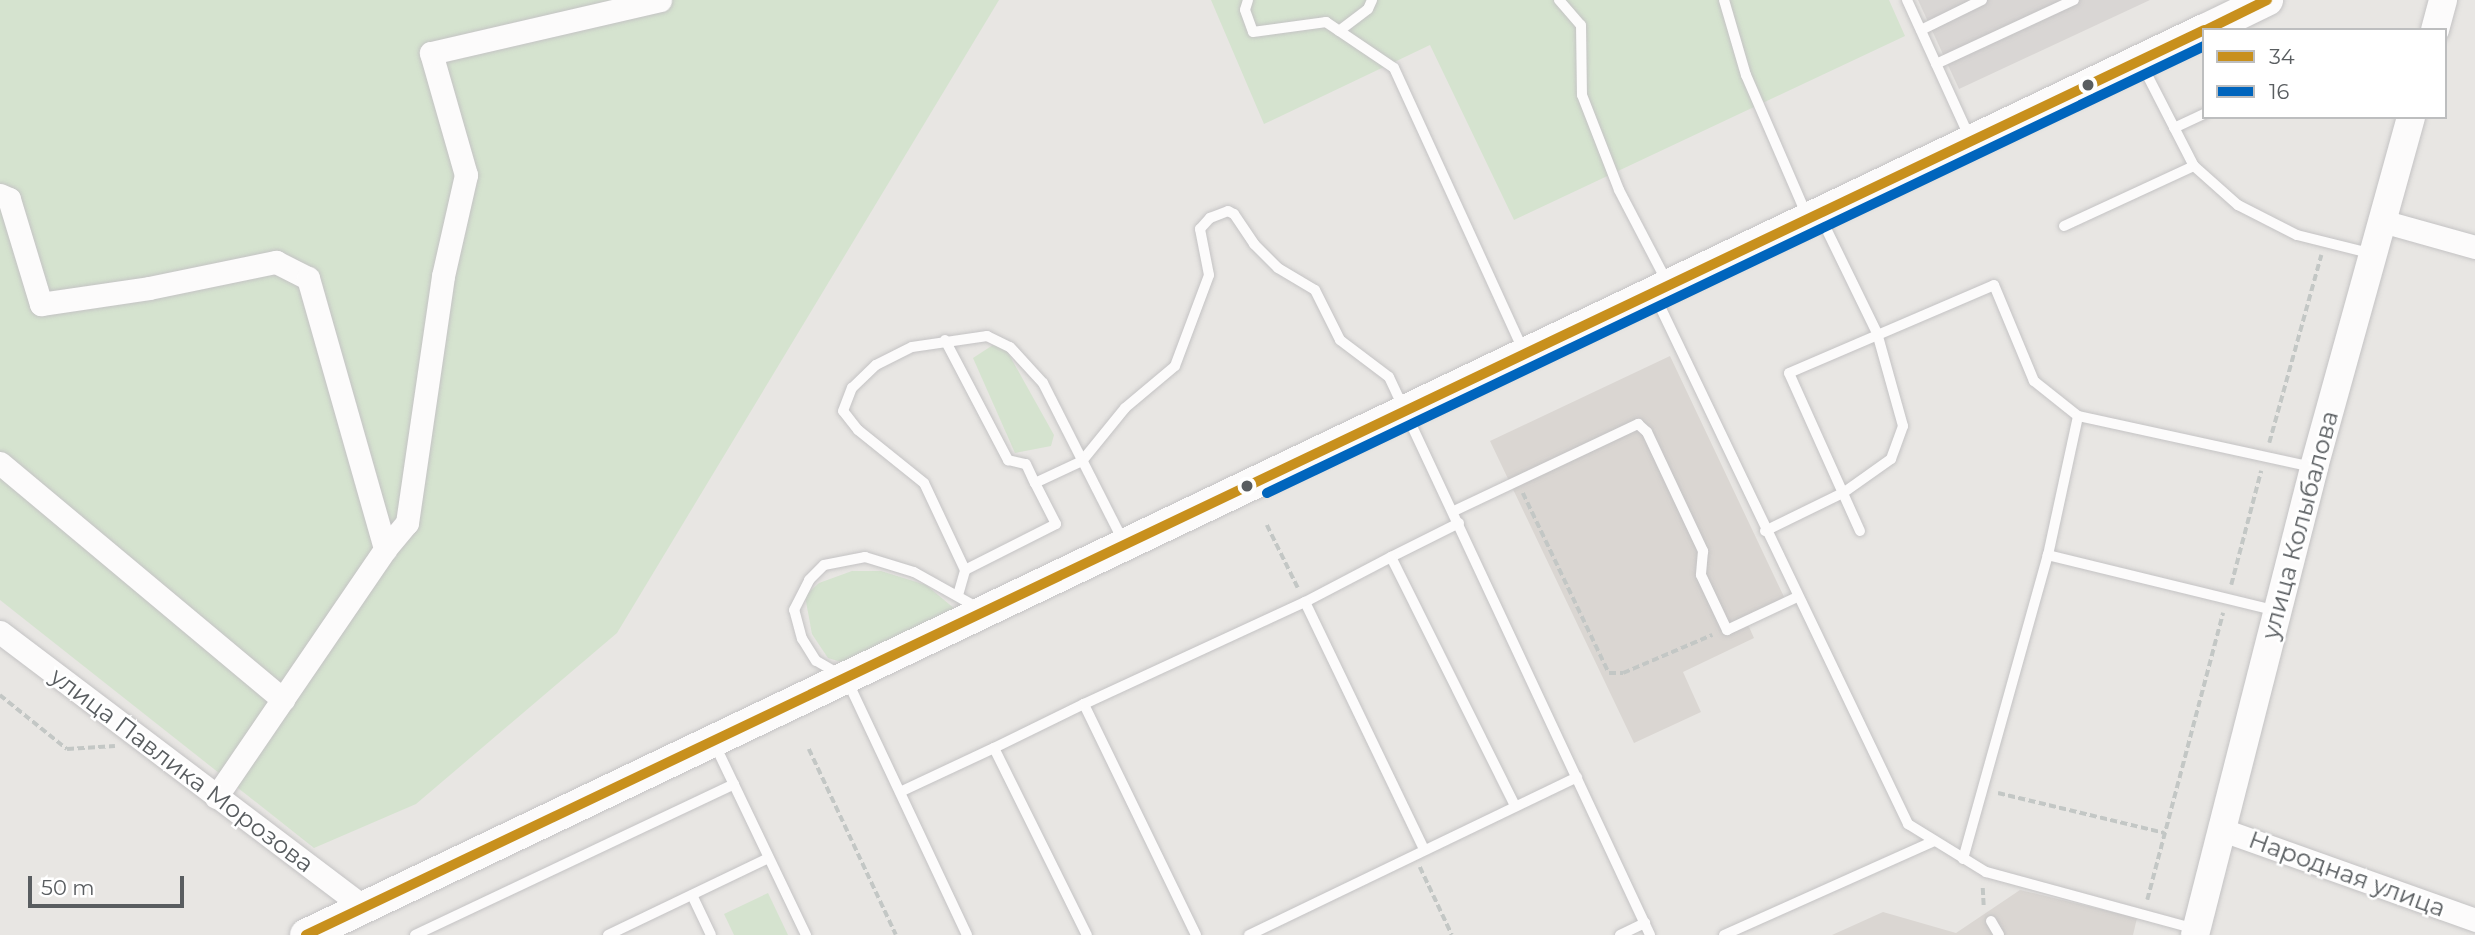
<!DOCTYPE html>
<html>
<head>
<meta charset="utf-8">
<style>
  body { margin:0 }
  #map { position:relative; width:2475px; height:935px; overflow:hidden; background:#e8e6e3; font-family:Montserrat,sans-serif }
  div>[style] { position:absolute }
  .industrial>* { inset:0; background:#d9d6d4 }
  .education>* { inset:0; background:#dad6d2 }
  .green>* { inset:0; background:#d5e3cf }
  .path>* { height:3.5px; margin-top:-1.75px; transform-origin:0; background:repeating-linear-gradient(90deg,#c3c7c5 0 7px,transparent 0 10.5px) }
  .roads { filter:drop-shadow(0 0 2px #c4c3c4) drop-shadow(0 0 2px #c4c3c4) }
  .service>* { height:10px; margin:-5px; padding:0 5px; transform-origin:5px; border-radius:5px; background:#fcfbfb }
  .minor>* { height:23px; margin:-11.5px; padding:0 11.5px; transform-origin:11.5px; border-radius:11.5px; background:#fcfbfb }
  .tertiary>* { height:28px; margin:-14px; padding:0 14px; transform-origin:14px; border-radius:14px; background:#fcfbfb }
  .secondary>* { height:32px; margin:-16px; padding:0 16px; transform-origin:16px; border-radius:16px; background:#fcfbfb }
  .bus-1>* { height:10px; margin:-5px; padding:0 5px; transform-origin:5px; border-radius:5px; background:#c8901d }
  .bus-2>* { height:10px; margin:-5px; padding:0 5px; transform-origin:5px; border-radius:5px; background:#0065bd }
  .dots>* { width:19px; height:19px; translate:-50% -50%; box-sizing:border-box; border:4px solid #fff; border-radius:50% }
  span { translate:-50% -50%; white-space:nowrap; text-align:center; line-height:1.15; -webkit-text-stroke:5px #fff; paint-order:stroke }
  .street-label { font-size:24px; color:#595d60 }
  .legend { position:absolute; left:2202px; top:28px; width:245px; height:91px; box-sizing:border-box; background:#fff; border:2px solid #bdbebf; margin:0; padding:9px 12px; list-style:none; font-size:21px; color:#595d60 }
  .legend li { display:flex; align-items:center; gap:14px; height:35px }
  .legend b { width:35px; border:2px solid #bdbebf }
  .scale { position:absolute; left:28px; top:876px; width:156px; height:32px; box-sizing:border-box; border:4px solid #595d60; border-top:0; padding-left:9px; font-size:21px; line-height:24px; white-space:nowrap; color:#595d60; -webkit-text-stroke:5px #fff; paint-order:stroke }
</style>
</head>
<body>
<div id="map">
  <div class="industrial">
    <i style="clip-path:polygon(1918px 0,2150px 0,1959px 89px)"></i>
  </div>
  <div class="education">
    <i style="clip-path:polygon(1670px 356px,1785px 599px,1745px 618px,1754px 638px,1683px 672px,1701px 712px,1634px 743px,1490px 441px)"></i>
    <i style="clip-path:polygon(2020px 890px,2137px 918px,2133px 935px,1832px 935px,1883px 912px,1956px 933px)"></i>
  </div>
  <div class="green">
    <i style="clip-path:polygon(0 0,999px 0,617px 633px,416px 804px,314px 848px,0 600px)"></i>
    <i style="clip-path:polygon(1211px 0,1889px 0,1905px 36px,1514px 220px,1430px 45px,1264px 124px)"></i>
    <i style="clip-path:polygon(996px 343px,1007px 351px,1054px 435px,1051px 446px,1015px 453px,973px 358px)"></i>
    <i style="clip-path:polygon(852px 571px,881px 571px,926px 585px,955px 609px,848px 664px,828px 658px,812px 634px,805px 596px,819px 583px)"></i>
    <i style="clip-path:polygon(768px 893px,788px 935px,734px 935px,724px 914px)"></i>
  </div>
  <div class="path">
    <i style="left:2269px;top:443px;width:195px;rotate:-74.5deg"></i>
    <i style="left:1523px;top:493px;width:199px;rotate:64.5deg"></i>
    <i style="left:1609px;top:673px;width:14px"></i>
    <i style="left:1623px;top:673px;width:97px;rotate:-23.1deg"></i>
    <i style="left:1267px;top:525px;width:70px;rotate:63.8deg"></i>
    <i style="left:2231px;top:585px;width:118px;rotate:-75.3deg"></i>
    <i style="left:0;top:695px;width:86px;rotate:38.9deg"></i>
    <i style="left:67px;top:749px;width:48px;rotate:-3.6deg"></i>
    <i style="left:809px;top:749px;width:205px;rotate:64.9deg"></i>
    <i style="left:1998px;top:793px;width:171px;rotate:13.5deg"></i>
    <i style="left:1420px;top:867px;width:75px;rotate:64.8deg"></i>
    <i style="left:1983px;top:888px;width:19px;rotate:87deg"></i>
    <i style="left:2147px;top:900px;width:297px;rotate:-75.2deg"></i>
  </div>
  <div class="roads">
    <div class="service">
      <i style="left:1248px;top:0;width:10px;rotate:107deg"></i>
      <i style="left:1245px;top:10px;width:23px;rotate:70deg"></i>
      <i style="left:1253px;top:32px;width:74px;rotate:-7.8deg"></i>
      <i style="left:1326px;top:22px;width:82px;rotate:34.1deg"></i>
      <i style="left:1394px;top:68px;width:312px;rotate:65.4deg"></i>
      <i style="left:1559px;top:0;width:33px;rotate:49deg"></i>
      <i style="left:1581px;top:25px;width:70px;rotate:89.2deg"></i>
      <i style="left:1582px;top:95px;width:102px;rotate:68.7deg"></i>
      <i style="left:1619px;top:190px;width:104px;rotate:62.4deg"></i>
      <i style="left:1724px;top:0;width:78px;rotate:73.7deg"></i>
      <i style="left:1746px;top:75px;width:154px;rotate:66.6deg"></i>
      <i style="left:1907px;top:0;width:152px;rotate:65.5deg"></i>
      <i style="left:1921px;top:30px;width:68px;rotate:-26.2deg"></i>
      <i style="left:1339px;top:31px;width:36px;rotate:-37deg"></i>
      <i style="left:1368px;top:9px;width:10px;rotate:-66deg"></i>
      <i style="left:2141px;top:63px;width:116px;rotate:62.8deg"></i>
      <i style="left:2194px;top:166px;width:59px;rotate:41.6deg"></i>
      <i style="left:2238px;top:205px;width:66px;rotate:27deg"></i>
      <i style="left:2297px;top:235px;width:78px;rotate:14deg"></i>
      <i style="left:1936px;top:64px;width:152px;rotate:-24.9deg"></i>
      <i style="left:2174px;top:128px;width:33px;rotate:-25deg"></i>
      <i style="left:2064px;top:226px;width:143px;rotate:-24.8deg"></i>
      <i style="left:1654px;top:294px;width:588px;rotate:64.39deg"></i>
      <i style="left:1908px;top:824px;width:92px;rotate:31.6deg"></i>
      <i style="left:1986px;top:872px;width:218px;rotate:15.2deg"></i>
      <i style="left:945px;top:340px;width:136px;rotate:62.3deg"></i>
      <i style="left:1008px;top:460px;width:18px;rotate:13deg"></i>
      <i style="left:1026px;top:464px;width:21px;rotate:65deg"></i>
      <i style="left:1454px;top:511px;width:204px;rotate:-25.3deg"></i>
      <i style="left:1638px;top:424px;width:12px;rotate:42deg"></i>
      <i style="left:1647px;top:432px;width:132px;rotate:64.8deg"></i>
      <i style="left:1703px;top:551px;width:24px;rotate:95deg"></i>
      <i style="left:1701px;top:575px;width:61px;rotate:64.7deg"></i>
      <i style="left:1727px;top:630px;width:77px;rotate:-25.2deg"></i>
      <i style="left:1459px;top:523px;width:76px;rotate:153.4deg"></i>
      <i style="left:1391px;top:557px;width:278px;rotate:63.5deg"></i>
      <i style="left:1765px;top:531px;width:87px;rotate:-26deg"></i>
      <i style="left:1843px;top:493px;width:59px;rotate:-35.3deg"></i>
      <i style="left:1891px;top:459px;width:35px;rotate:-70deg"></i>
      <i style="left:1903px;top:426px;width:97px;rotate:-105.6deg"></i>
      <i style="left:1877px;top:333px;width:130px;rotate:-116deg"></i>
      <i style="left:1860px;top:531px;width:173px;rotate:-114.2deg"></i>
      <i style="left:1789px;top:373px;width:223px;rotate:-23.2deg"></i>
      <i style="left:1994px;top:285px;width:104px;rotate:67.4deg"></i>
      <i style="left:2034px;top:381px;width:56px;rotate:38.5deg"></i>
      <i style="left:965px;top:570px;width:102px;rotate:-26.8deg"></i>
      <i style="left:1056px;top:524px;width:46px;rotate:-117.1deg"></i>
      <i style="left:1035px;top:483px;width:52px;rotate:-25.1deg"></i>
      <i style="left:1082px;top:461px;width:68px;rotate:-50.9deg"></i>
      <i style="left:1125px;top:408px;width:65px;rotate:-40deg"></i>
      <i style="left:1175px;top:366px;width:97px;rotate:-69.5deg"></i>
      <i style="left:1209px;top:275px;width:47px;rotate:-101.1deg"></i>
      <i style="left:1200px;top:229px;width:15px;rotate:-48deg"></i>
      <i style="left:1210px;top:218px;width:19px;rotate:-21deg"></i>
      <i style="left:1228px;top:211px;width:7px;rotate:27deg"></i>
      <i style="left:1234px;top:214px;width:36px;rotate:56deg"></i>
      <i style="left:1254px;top:244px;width:34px;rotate:45deg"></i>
      <i style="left:1278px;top:268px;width:43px;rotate:30.7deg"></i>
      <i style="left:1315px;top:290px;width:56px;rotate:63.4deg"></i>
      <i style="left:1340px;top:340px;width:61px;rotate:37.1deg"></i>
      <i style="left:1389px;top:377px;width:616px;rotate:64.93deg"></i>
      <i style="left:958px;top:595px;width:26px;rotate:-74deg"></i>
      <i style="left:965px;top:570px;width:96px;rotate:-115.2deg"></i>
      <i style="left:924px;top:483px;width:85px;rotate:-141.2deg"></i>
      <i style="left:858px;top:430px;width:24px;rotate:-128deg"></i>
      <i style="left:843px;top:411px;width:25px;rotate:-69deg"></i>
      <i style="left:852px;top:388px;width:33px;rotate:-44deg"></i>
      <i style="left:876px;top:365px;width:40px;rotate:-26.6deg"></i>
      <i style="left:912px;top:347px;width:76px;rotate:-8.3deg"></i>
      <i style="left:987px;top:336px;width:25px;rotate:26deg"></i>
      <i style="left:1010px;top:347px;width:49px;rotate:47.5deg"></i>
      <i style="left:1043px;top:383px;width:177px;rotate:63.1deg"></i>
      <i style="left:1305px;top:602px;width:97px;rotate:-27.6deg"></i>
      <i style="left:2277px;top:611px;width:236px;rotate:-166.3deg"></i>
      <i style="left:2048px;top:555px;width:142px;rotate:-77.8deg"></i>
      <i style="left:2078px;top:416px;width:239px;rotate:12.3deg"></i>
      <i style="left:715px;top:745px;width:211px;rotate:64.4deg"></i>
      <i style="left:994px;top:748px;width:100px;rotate:-26.1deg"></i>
      <i style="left:900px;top:792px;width:104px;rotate:-25.1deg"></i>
      <i style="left:994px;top:748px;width:209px;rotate:63.6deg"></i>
      <i style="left:1963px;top:859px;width:316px;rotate:-74.4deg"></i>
      <i style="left:692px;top:895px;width:44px;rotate:64.6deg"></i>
      <i style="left:1991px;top:921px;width:16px;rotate:60deg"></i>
      <i style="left:415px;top:935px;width:353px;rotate:-25.3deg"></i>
      <i style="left:608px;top:935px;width:178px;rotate:-25.6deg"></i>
      <i style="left:967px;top:935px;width:284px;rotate:-115.2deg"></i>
      <i style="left:846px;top:678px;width:34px;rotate:-150deg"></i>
      <i style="left:816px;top:661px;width:26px;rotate:-122deg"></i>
      <i style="left:802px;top:639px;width:30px;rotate:-105deg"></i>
      <i style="left:794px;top:610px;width:34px;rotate:-63deg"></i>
      <i style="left:809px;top:580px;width:21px;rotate:-45deg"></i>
      <i style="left:824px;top:565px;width:42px;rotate:-11deg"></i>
      <i style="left:865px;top:557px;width:51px;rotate:17deg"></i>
      <i style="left:914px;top:572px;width:76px;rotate:29.3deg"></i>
      <i style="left:1196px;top:935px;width:257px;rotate:-115.9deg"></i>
      <i style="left:1084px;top:704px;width:243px;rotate:-24.8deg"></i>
      <i style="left:1305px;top:602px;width:274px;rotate:64.3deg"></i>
      <i style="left:1249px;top:935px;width:364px;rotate:-25.7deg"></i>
      <i style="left:1620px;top:935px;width:28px;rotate:-26deg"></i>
      <i style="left:1724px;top:935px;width:230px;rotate:-24.1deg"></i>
    </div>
    <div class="minor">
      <i style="left:0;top:195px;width:10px;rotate:24deg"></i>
      <i style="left:9px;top:199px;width:110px;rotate:73.1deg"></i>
      <i style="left:41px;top:304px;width:109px;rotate:-8.4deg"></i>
      <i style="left:149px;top:288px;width:130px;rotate:-11.6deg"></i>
      <i style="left:276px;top:262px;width:36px;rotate:27deg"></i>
      <i style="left:308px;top:278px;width:282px;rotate:74.1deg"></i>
      <i style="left:2382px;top:221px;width:97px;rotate:15.6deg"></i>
      <i style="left:0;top:463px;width:369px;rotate:39.9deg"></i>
      <i style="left:0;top:632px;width:458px;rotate:37.1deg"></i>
      <i style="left:216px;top:797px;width:300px;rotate:-55.7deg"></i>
      <i style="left:385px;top:549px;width:34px;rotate:-50deg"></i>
      <i style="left:407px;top:523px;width:250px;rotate:-81.7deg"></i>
      <i style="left:443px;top:276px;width:104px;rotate:-77.2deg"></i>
      <i style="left:466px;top:175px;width:127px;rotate:-106deg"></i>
      <i style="left:431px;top:53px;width:235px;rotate:-13deg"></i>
      <i style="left:2220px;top:829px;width:271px;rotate:19.6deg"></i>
    </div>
    <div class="tertiary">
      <i style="left:2435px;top:30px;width:31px;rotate:-75deg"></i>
      <i style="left:2195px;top:935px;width:483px;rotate:-75.7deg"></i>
      <i style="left:2314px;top:467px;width:363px;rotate:-74.5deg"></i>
    </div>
    <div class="secondary">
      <i style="left:2205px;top:30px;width:69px;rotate:-25.8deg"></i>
      <i style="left:306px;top:935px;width:2103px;rotate:-25.49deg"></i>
    </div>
  </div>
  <div class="bus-1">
    <i style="left:2206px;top:30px;width:68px;rotate:-26.2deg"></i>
    <i style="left:306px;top:935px;width:2103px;rotate:-25.49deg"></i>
  </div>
  <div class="bus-2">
    <i style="left:1267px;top:493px;width:1038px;rotate:-25.5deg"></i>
  </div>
  <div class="dots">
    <i style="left:2088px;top:85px;background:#595d60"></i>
    <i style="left:1247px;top:486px;background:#595d60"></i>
  </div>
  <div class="street-label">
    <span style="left:2300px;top:525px;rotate:-75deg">улица Колыбалова</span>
    <span style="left:182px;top:770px;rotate:37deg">улица Павлика Морозова</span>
    <span style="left:2347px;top:874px;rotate:20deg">Народная улица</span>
  </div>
  <ul class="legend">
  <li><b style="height:9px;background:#c8901d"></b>34</li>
  <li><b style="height:9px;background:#0065bd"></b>16</li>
  </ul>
  <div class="scale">50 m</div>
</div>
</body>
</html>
